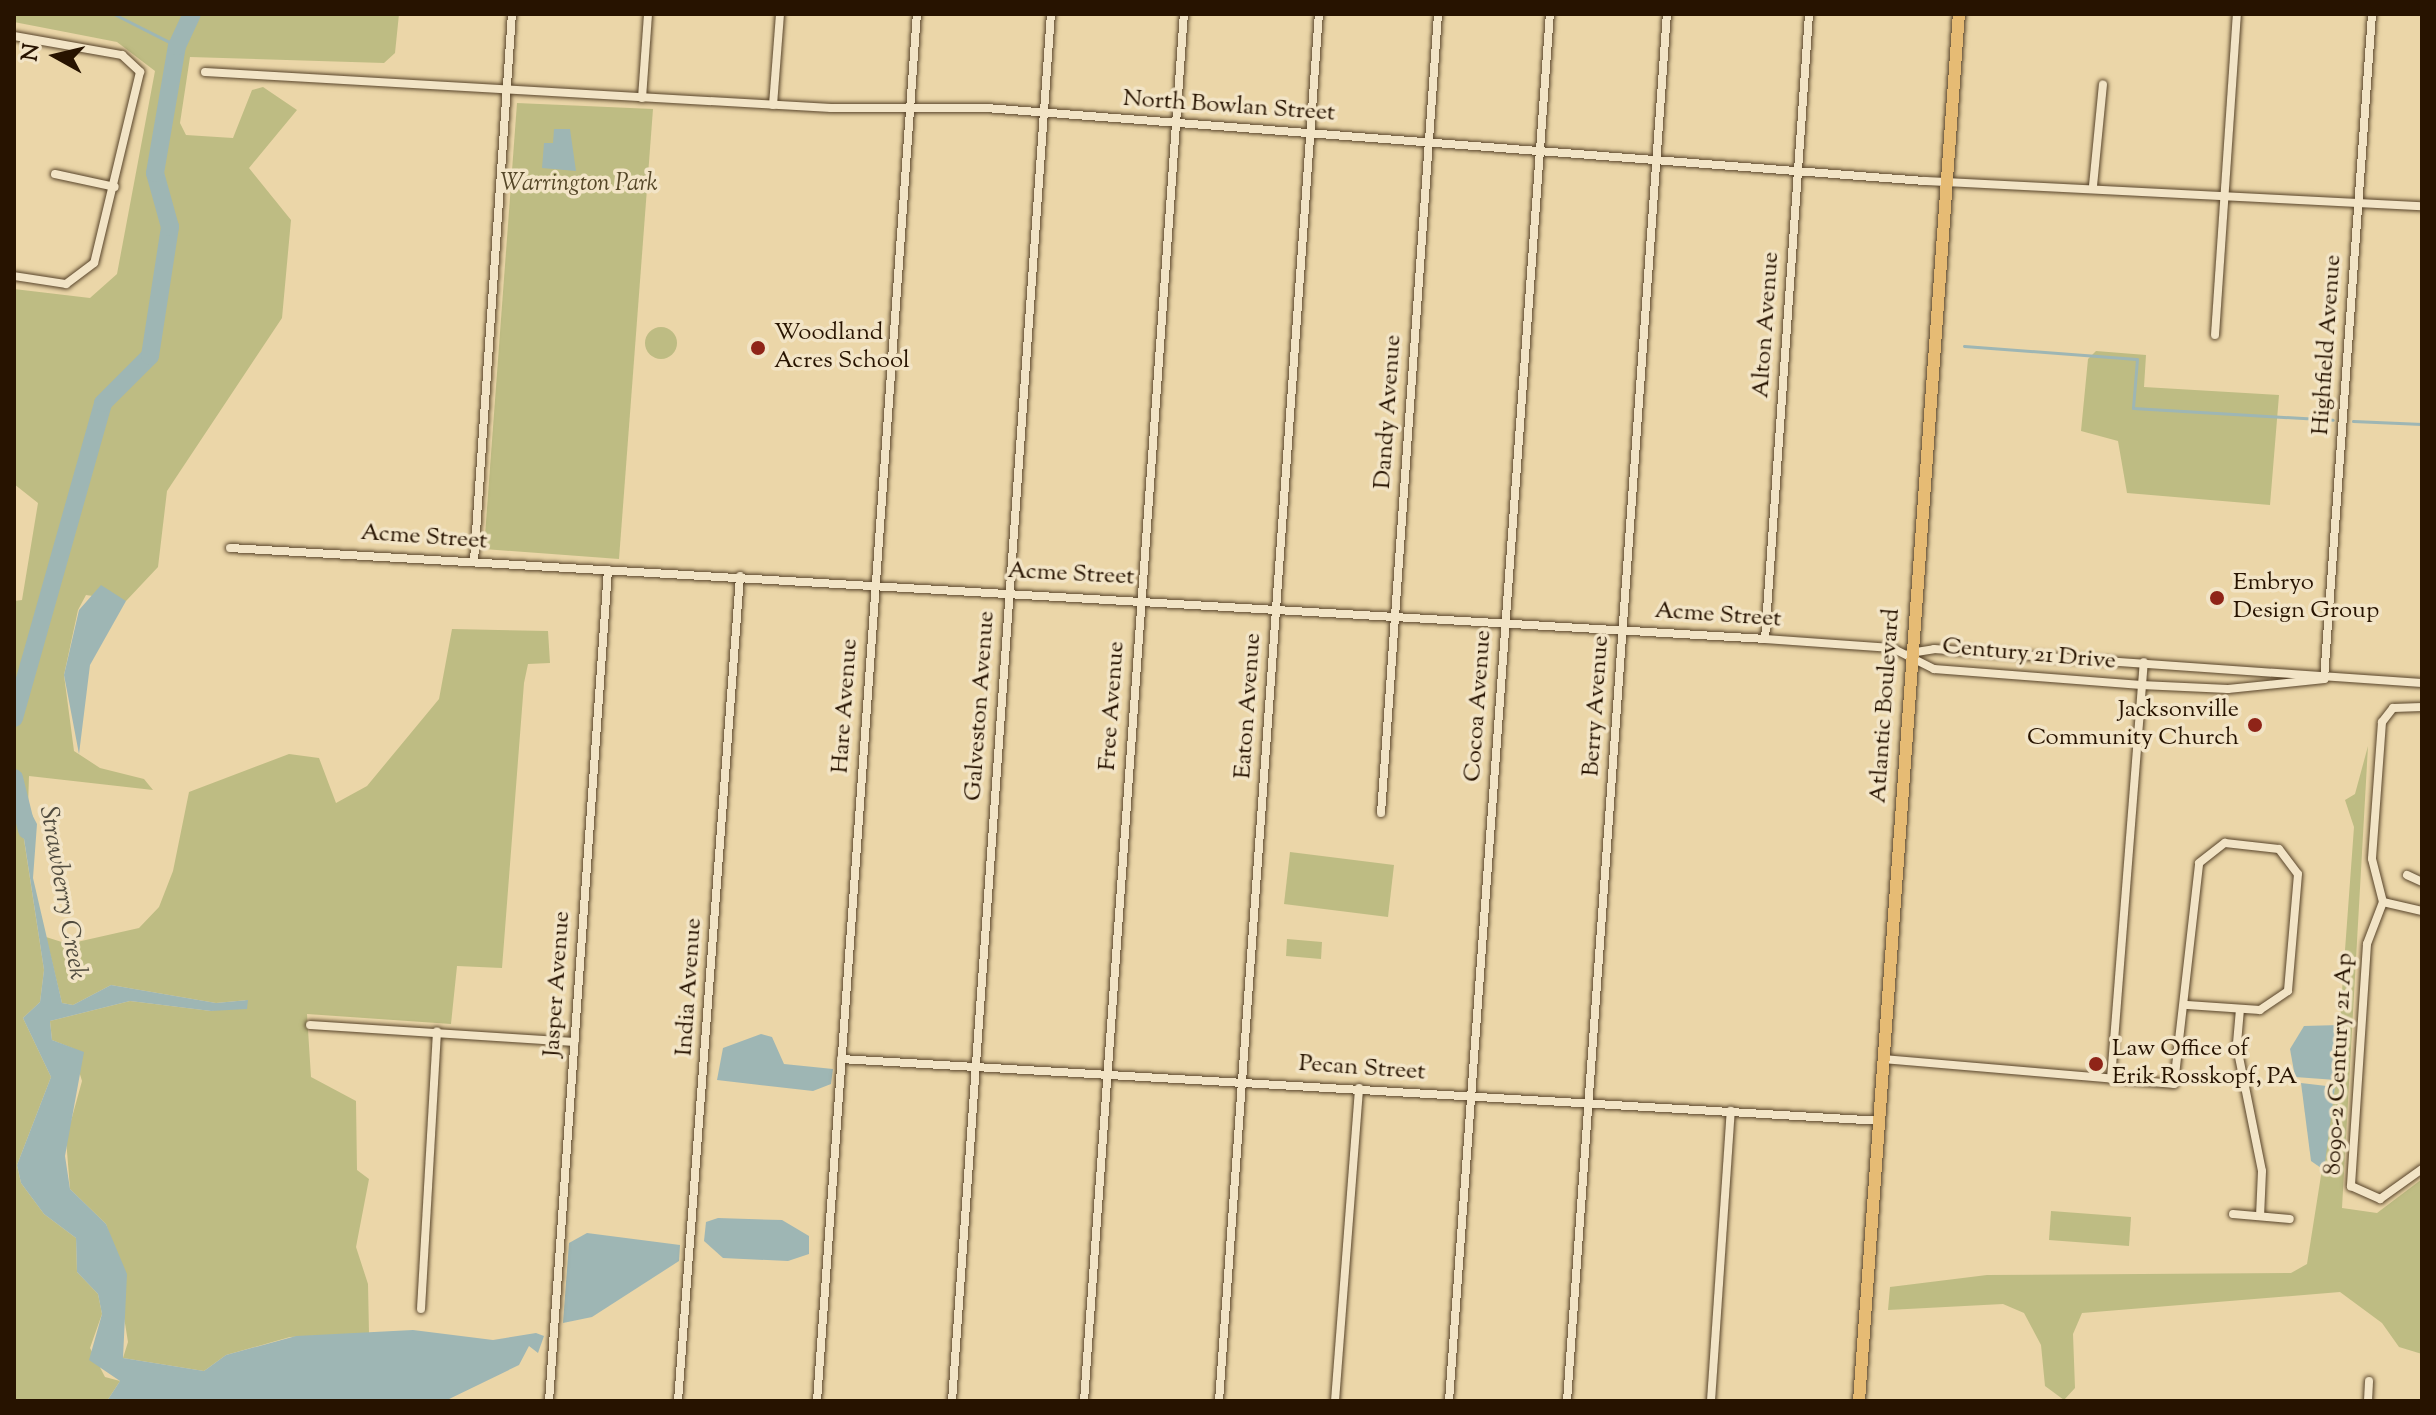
<!DOCTYPE html>
<html>
<head>
<meta charset="utf-8">
<style>
  body { margin:0 }
  #map { position:relative; width:2436px; height:1415px; overflow:hidden; background:#ebd6a8; font-family:"Sorts Mill Goudy",serif }
  div>[style] { position:absolute }
  .green>* { inset:0; background:#bebc83 }
  .round { border-radius:50% }
  .water>* { inset:0; background:#9eb6b4 }
  .stream>* { height:3px; margin:-1.5px; padding:0 1.5px; transform-origin:1.5px; border-radius:1.5px; background:#9eb6b4 }
  .river>* { height:18px; margin:-9px; padding:0 9px; transform-origin:9px; border-radius:9px; background:#9eb6b4 }
  .roads { filter:drop-shadow(0 0 2px #58442a) drop-shadow(0 0 2px #58442a) }
  .minor>* { height:8px; margin:-4px; padding:0 4px; transform-origin:4px; border-radius:4px; background:#f2e4c6 }
  .primary>* { height:12px; margin:-6px; padding:0 6px; transform-origin:6px; border-radius:6px; background:#e6bb74 }
  .dots>* { width:22px; height:22px; translate:-50% -50%; box-sizing:border-box; border:4px solid #f2e4c6; border-radius:50% }
  span { translate:-50% -50%; white-space:nowrap; text-align:center; line-height:1.15; -webkit-text-stroke:7px #f2e4c6; paint-order:stroke }
  .street-label { font-size:24px; color:#271300 }
  .park-label { font-size:24px; color:#544627; font-style:italic }
  .poi-label { font-size:24px; color:#271300 }
  .left { translate:0 -50%; text-align:left }
  .right { translate:-100% -50%; text-align:right }
  .water-label { font-size:26px; color:#514c3f; font-style:italic }
  .frame { position:absolute; inset:0; border:16px solid #271300; pointer-events:none }
  .north { position:absolute; left:16px; top:16px; width:80px; height:80px; -webkit-text-stroke:6px #f2e4c6; paint-order:stroke; rotate:278deg; font-size:22px; font-weight:700; line-height:32px; text-align:center; color:#271300 }
  .north::after { content:''; display:block; margin:auto; width:28px; height:36px; background:#271300; clip-path:polygon(50% 0,100% 100%,50% 72%,0 100%) }
</style>
</head>
<body>
<div id="map">
  <div class="green">
    <i style="clip-path:polygon(14px 14px,399px 14px,395px 53px,384px 63px,190px 57px,180px 123px,186px 135px,233px 138px,252px 90px,263px 87px,297px 110px,249px 168px,291px 220px,282px 318px,167px 491px,158px 567px,126px 601px,86px 595px,78px 610px,64px 675px,74px 751px,100px 768px,144px 779px,153px 790px,29px 776px,28px 807px,19px 807px,44px 970px,40px 1002px,23px 1018px,51px 1077px,17px 1165px,21px 1183px,44px 1214px,76px 1238px,77px 1272px,98px 1294px,102px 1314px,90px 1348px,105px 1377px,120px 1381px,107px 1401px,14px 1401px,14px 601px,22px 600px,38px 503px,14px 484px,14px 289px,90px 298px,117px 274px,155px 71px,117px 42px,14px 22px)"></i>
    <i style="clip-path:polygon(517px 103px,653px 109px,619px 559px,484px 549px)"></i>
    <i class="round" style="left:645px;top:327px;width:32px;height:32px"></i>
    <i style="clip-path:polygon(2096px 351px,2146px 355px,2144px 387px,2279px 395px,2270px 505px,2127px 493px,2118px 441px,2081px 431px,2088px 359px)"></i>
    <i style="clip-path:polygon(452px 629px,548px 631px,550px 663px,528px 664px,524px 683px,502px 968px,457px 966px,451px 1024px,307px 1014px,311px 1077px,356px 1101px,357px 1170px,369px 1179px,356px 1247px,368px 1284px,369px 1333px,290px 1337px,226px 1355px,204px 1371px,123px 1358px,128px 1342px,112px 1242px,106px 1224px,70px 1189px,66px 1139px,82px 1081px,72px 1048px,52px 1040px,50px 1021px,130px 1001px,211px 1011px,248px 1000px,216px 1003px,111px 985px,73px 1005px,62px 1003px,46px 937px,68px 944px,139px 928px,159px 907px,173px 871px,189px 792px,289px 754px,319px 758px,336px 803px,367px 786px,439px 699px)"></i>
    <i style="clip-path:polygon(2368px 746px,2342px 1208px,2377px 1213px,2422px 1179px,2422px 1354px,2399px 1347px,2382px 1323px,2340px 1292px,2082px 1313px,2073px 1334px,2075px 1388px,2064px 1400px,2045px 1386px,2041px 1345px,2024px 1313px,2003px 1304px,1888px 1310px,1890px 1287px,1987px 1275px,2291px 1273px,2307px 1264px,2335px 1087px,2354px 827px,2345px 800px,2355px 794px)"></i>
    <i style="clip-path:polygon(1290px 852px,1394px 865px,1388px 917px,1284px 904px)"></i>
    <i style="clip-path:polygon(1287px 939px,1322px 942px,1321px 959px,1286px 956px)"></i>
    <i style="clip-path:polygon(2051px 1211px,2131px 1217px,2129px 1246px,2049px 1240px)"></i>
  </div>
  <div class="water">
    <i style="clip-path:polygon(554px 129px,570px 129px,576px 171px,542px 168px,544px 143px,553px 143px)"></i>
    <i style="clip-path:polygon(101px 585px,126px 601px,90px 665px,79px 754px,64px 675px,79px 610px)"></i>
    <i style="clip-path:polygon(19px 806px,28px 807px,37px 824px,33px 878px,62px 1003px,73px 1005px,111px 985px,216px 1003px,248px 1000px,247px 1009px,211px 1011px,130px 1001px,50px 1021px,52px 1040px,84px 1052px,65px 1156px,70px 1189px,106px 1224px,127px 1274px,123px 1358px,204px 1371px,226px 1355px,296px 1336px,413px 1330px,493px 1340px,536px 1333px,544px 1336px,538px 1353px,529px 1346px,519px 1365px,445px 1401px,107px 1401px,120px 1381px,89px 1360px,102px 1314px,98px 1294px,77px 1272px,76px 1238px,44px 1214px,21px 1183px,17px 1165px,51px 1077px,23px 1018px,40px 1002px,44px 970px)"></i>
    <i style="clip-path:polygon(2340px 1025px,2336px 1080px,2295px 1077px,2290px 1049px,2304px 1026px)"></i>
    <i style="clip-path:polygon(761px 1034px,772px 1037px,784px 1064px,833px 1069px,831px 1084px,813px 1091px,717px 1080px,723px 1048px)"></i>
    <i style="clip-path:polygon(2301px 1083px,2335px 1087px,2324px 1170px,2311px 1161px)"></i>
    <i style="clip-path:polygon(718px 1218px,782px 1220px,809px 1236px,809px 1254px,788px 1261px,723px 1258px,704px 1241px,706px 1222px)"></i>
    <i style="clip-path:polygon(587px 1233px,680px 1245px,679px 1261px,592px 1317px,563px 1323px,569px 1243px)"></i>
  </div>
  <div class="stream">
    <i style="left:114px;top:14px;width:71px;rotate:26.9deg"></i>
    <i style="left:1964px;top:346px;width:173px;rotate:4.3deg"></i>
    <i style="left:2137px;top:359px;width:49px;rotate:94.7deg"></i>
    <i style="left:2133px;top:408px;width:200px;rotate:3.4deg"></i>
    <i style="left:2353px;top:421px;width:69px;rotate:2.5deg"></i>
  </div>
  <div class="river">
    <i style="left:14px;top:718px;width:327px;rotate:-74.2deg"></i>
    <i style="left:103px;top:403px;width:66px;rotate:-45deg"></i>
    <i style="left:150px;top:356px;width:131px;rotate:-81.2deg"></i>
    <i style="left:170px;top:227px;width:56px;rotate:-105.5deg"></i>
    <i style="left:155px;top:173px;width:129px;rotate:-80.2deg"></i>
    <i style="left:177px;top:46px;width:35px;rotate:-65deg"></i>
    <i style="left:14px;top:778px;width:54px;rotate:76deg"></i>
  </div>
  <div class="roads">
    <div class="minor">
      <i style="left:14px;top:36px;width:110px;rotate:10deg"></i>
      <i style="left:122px;top:55px;width:25px;rotate:43deg"></i>
      <i style="left:140px;top:72px;width:196px;rotate:103.5deg"></i>
      <i style="left:94px;top:263px;width:35px;rotate:143deg"></i>
      <i style="left:66px;top:284px;width:53px;rotate:-171.3deg"></i>
      <i style="left:205px;top:72px;width:627px;rotate:3.29deg"></i>
      <i style="left:831px;top:108px;width:155px"></i>
      <i style="left:986px;top:108px;width:942px;rotate:4.45deg"></i>
      <i style="left:1925px;top:181px;width:498px;rotate:2.9deg"></i>
      <i style="left:642px;top:98px;width:84px;rotate:-85.9deg"></i>
      <i style="left:773px;top:105px;width:91px;rotate:-85.6deg"></i>
      <i style="left:55px;top:174px;width:61px;rotate:12.2deg"></i>
      <i style="left:2093px;top:186px;width:102px;rotate:-84.4deg"></i>
      <i style="left:2215px;top:335px;width:322px;rotate:-86.1deg"></i>
      <i style="left:230px;top:548px;width:1538px;rotate:3.39deg"></i>
      <i style="left:1765px;top:639px;width:127px;rotate:4.1deg"></i>
      <i style="left:1892px;top:648px;width:47px;rotate:26.6deg"></i>
      <i style="left:1934px;top:669px;width:208px;rotate:4.4deg"></i>
      <i style="left:2141px;top:685px;width:87px;rotate:2.6deg"></i>
      <i style="left:2228px;top:689px;width:97px;rotate:-5.9deg"></i>
      <i style="left:474px;top:561px;width:548px;rotate:-86.03deg"></i>
      <i style="left:1765px;top:639px;width:627px;rotate:-85.97deg"></i>
      <i style="left:1910px;top:653px;width:24px;rotate:-9deg"></i>
      <i style="left:1934px;top:649px;width:489px;rotate:4deg"></i>
      <i style="left:2324px;top:679px;width:667px;rotate:-85.87deg"></i>
      <i style="left:2422px;top:707px;width:29px;rotate:178deg"></i>
      <i style="left:2393px;top:708px;width:18px;rotate:128deg"></i>
      <i style="left:2382px;top:722px;width:137px;rotate:94.2deg"></i>
      <i style="left:2372px;top:859px;width:44px;rotate:75.7deg"></i>
      <i style="left:2383px;top:902px;width:45px;rotate:110.9deg"></i>
      <i style="left:2367px;top:944px;width:243px;rotate:93.8deg"></i>
      <i style="left:2351px;top:1186px;width:32px;rotate:24deg"></i>
      <i style="left:2380px;top:1199px;width:52px;rotate:-35.5deg"></i>
      <i style="left:1381px;top:813px;width:801px;rotate:-85.92deg"></i>
      <i style="left:2407px;top:875px;width:17px;rotate:25deg"></i>
      <i style="left:2383px;top:902px;width:40px;rotate:13deg"></i>
      <i style="left:2240px;top:1009px;width:38px;rotate:95deg"></i>
      <i style="left:2237px;top:1047px;width:126px;rotate:78.6deg"></i>
      <i style="left:2262px;top:1171px;width:45px;rotate:92.5deg"></i>
      <i style="left:310px;top:1025px;width:265px;rotate:3.7deg"></i>
      <i style="left:841px;top:1059px;width:1041px;rotate:3.41deg"></i>
      <i style="left:1884px;top:1059px;width:291px;rotate:4.9deg"></i>
      <i style="left:2174px;top:1084px;width:222px;rotate:-83.5deg"></i>
      <i style="left:2199px;top:863px;width:33px;rotate:-38deg"></i>
      <i style="left:2225px;top:843px;width:54px;rotate:6.3deg"></i>
      <i style="left:2279px;top:849px;width:31px;rotate:53deg"></i>
      <i style="left:2298px;top:874px;width:117px;rotate:94.9deg"></i>
      <i style="left:2288px;top:991px;width:34px;rotate:146deg"></i>
      <i style="left:2260px;top:1010px;width:73px;rotate:-176.1deg"></i>
      <i style="left:2111px;top:1079px;width:418px;rotate:-85.5deg"></i>
      <i style="left:2233px;top:1214px;width:57px;rotate:5deg"></i>
      <i style="left:421px;top:1309px;width:278px;rotate:-86.7deg"></i>
      <i style="left:549px;top:1401px;width:833px;rotate:-85.94deg"></i>
      <i style="left:678px;top:1401px;width:827px;rotate:-85.7deg"></i>
      <i style="left:817px;top:1401px;width:1391px;rotate:-85.88deg"></i>
      <i style="left:952px;top:1401px;width:1391px;rotate:-85.92deg"></i>
      <i style="left:1084px;top:1401px;width:1391px;rotate:-85.88deg"></i>
      <i style="left:1219px;top:1401px;width:1391px;rotate:-85.88deg"></i>
      <i style="left:1335px;top:1401px;width:314px;rotate:-85.6deg"></i>
      <i style="left:1449px;top:1401px;width:1391px;rotate:-85.84deg"></i>
      <i style="left:1567px;top:1401px;width:1391px;rotate:-85.88deg"></i>
      <i style="left:1711px;top:1401px;width:291px;rotate:-86.1deg"></i>
      <i style="left:2368px;top:1401px;width:20px;rotate:-87deg"></i>
    </div>
    <div class="primary">
      <i style="left:1859px;top:1401px;width:1391px;rotate:-85.88deg"></i>
    </div>
  </div>
  <div class="dots">
    <i style="left:758px;top:348px;background:#8f2418"></i>
    <i style="left:2217px;top:598px;background:#8f2418"></i>
    <i style="left:2255px;top:725px;background:#8f2418"></i>
    <i style="left:2096px;top:1064px;background:#8f2418"></i>
  </div>
  <div class="street-label">
    <span style="left:1229px;top:107px;rotate:4deg">North Bowlan Street</span>
    <span style="left:1767px;top:325px;rotate:-86deg">Alton Avenue</span>
    <span style="left:2328px;top:345px;rotate:-86deg">Highfield Avenue</span>
    <span style="left:1389px;top:412px;rotate:-86deg">Dandy Avenue</span>
    <span style="left:424px;top:538px;rotate:4deg">Acme Street</span>
    <span style="left:1071px;top:575px;rotate:3deg">Acme Street</span>
    <span style="left:1718px;top:616px;rotate:4deg">Acme Street</span>
    <span style="left:2029px;top:655px;rotate:5deg">Century 21 Drive</span>
    <span style="left:846px;top:706px;rotate:-86deg">Hare Avenue</span>
    <span style="left:981px;top:706px;rotate:-86deg">Galveston Avenue</span>
    <span style="left:1113px;top:706px;rotate:-86deg">Free Avenue</span>
    <span style="left:1249px;top:706px;rotate:-86deg">Eaton Avenue</span>
    <span style="left:1479px;top:706px;rotate:-86deg">Cocoa Avenue</span>
    <span style="left:1597px;top:706px;rotate:-86deg">Berry Avenue</span>
    <span style="left:1886px;top:706px;rotate:-86deg">Atlantic Boulevard</span>
    <span style="left:558px;top:984px;rotate:-86deg">Jasper Avenue</span>
    <span style="left:690px;top:987px;rotate:-86deg">India Avenue</span>
    <span style="left:2340px;top:1064px;rotate:-87deg">8090-2 Century 21 Ap</span>
    <span style="left:1362px;top:1069px;rotate:4deg">Pecan Street</span>
  </div>
  <div class="park-label">
    <span style="left:579px;top:185px">Warrington Park</span>
  </div>
  <div class="poi-label">
    <span class="left" style="left:774px;top:348px">Woodland<br>Acres School</span>
    <span class="left" style="left:2233px;top:598px">Embryo<br>Design Group</span>
    <span class="right" style="left:2239px;top:725px">Jacksonville<br>Community Church</span>
    <span class="left" style="left:2112px;top:1064px">Law Office of<br>Erik Rosskopf, PA</span>
  </div>
  <div class="water-label">
    <span style="left:62px;top:893px;rotate:80deg">Strawberry Creek</span>
  </div>
  <div class="frame"></div>
  <div class="north">N</div>
</div>
</body>
</html>
